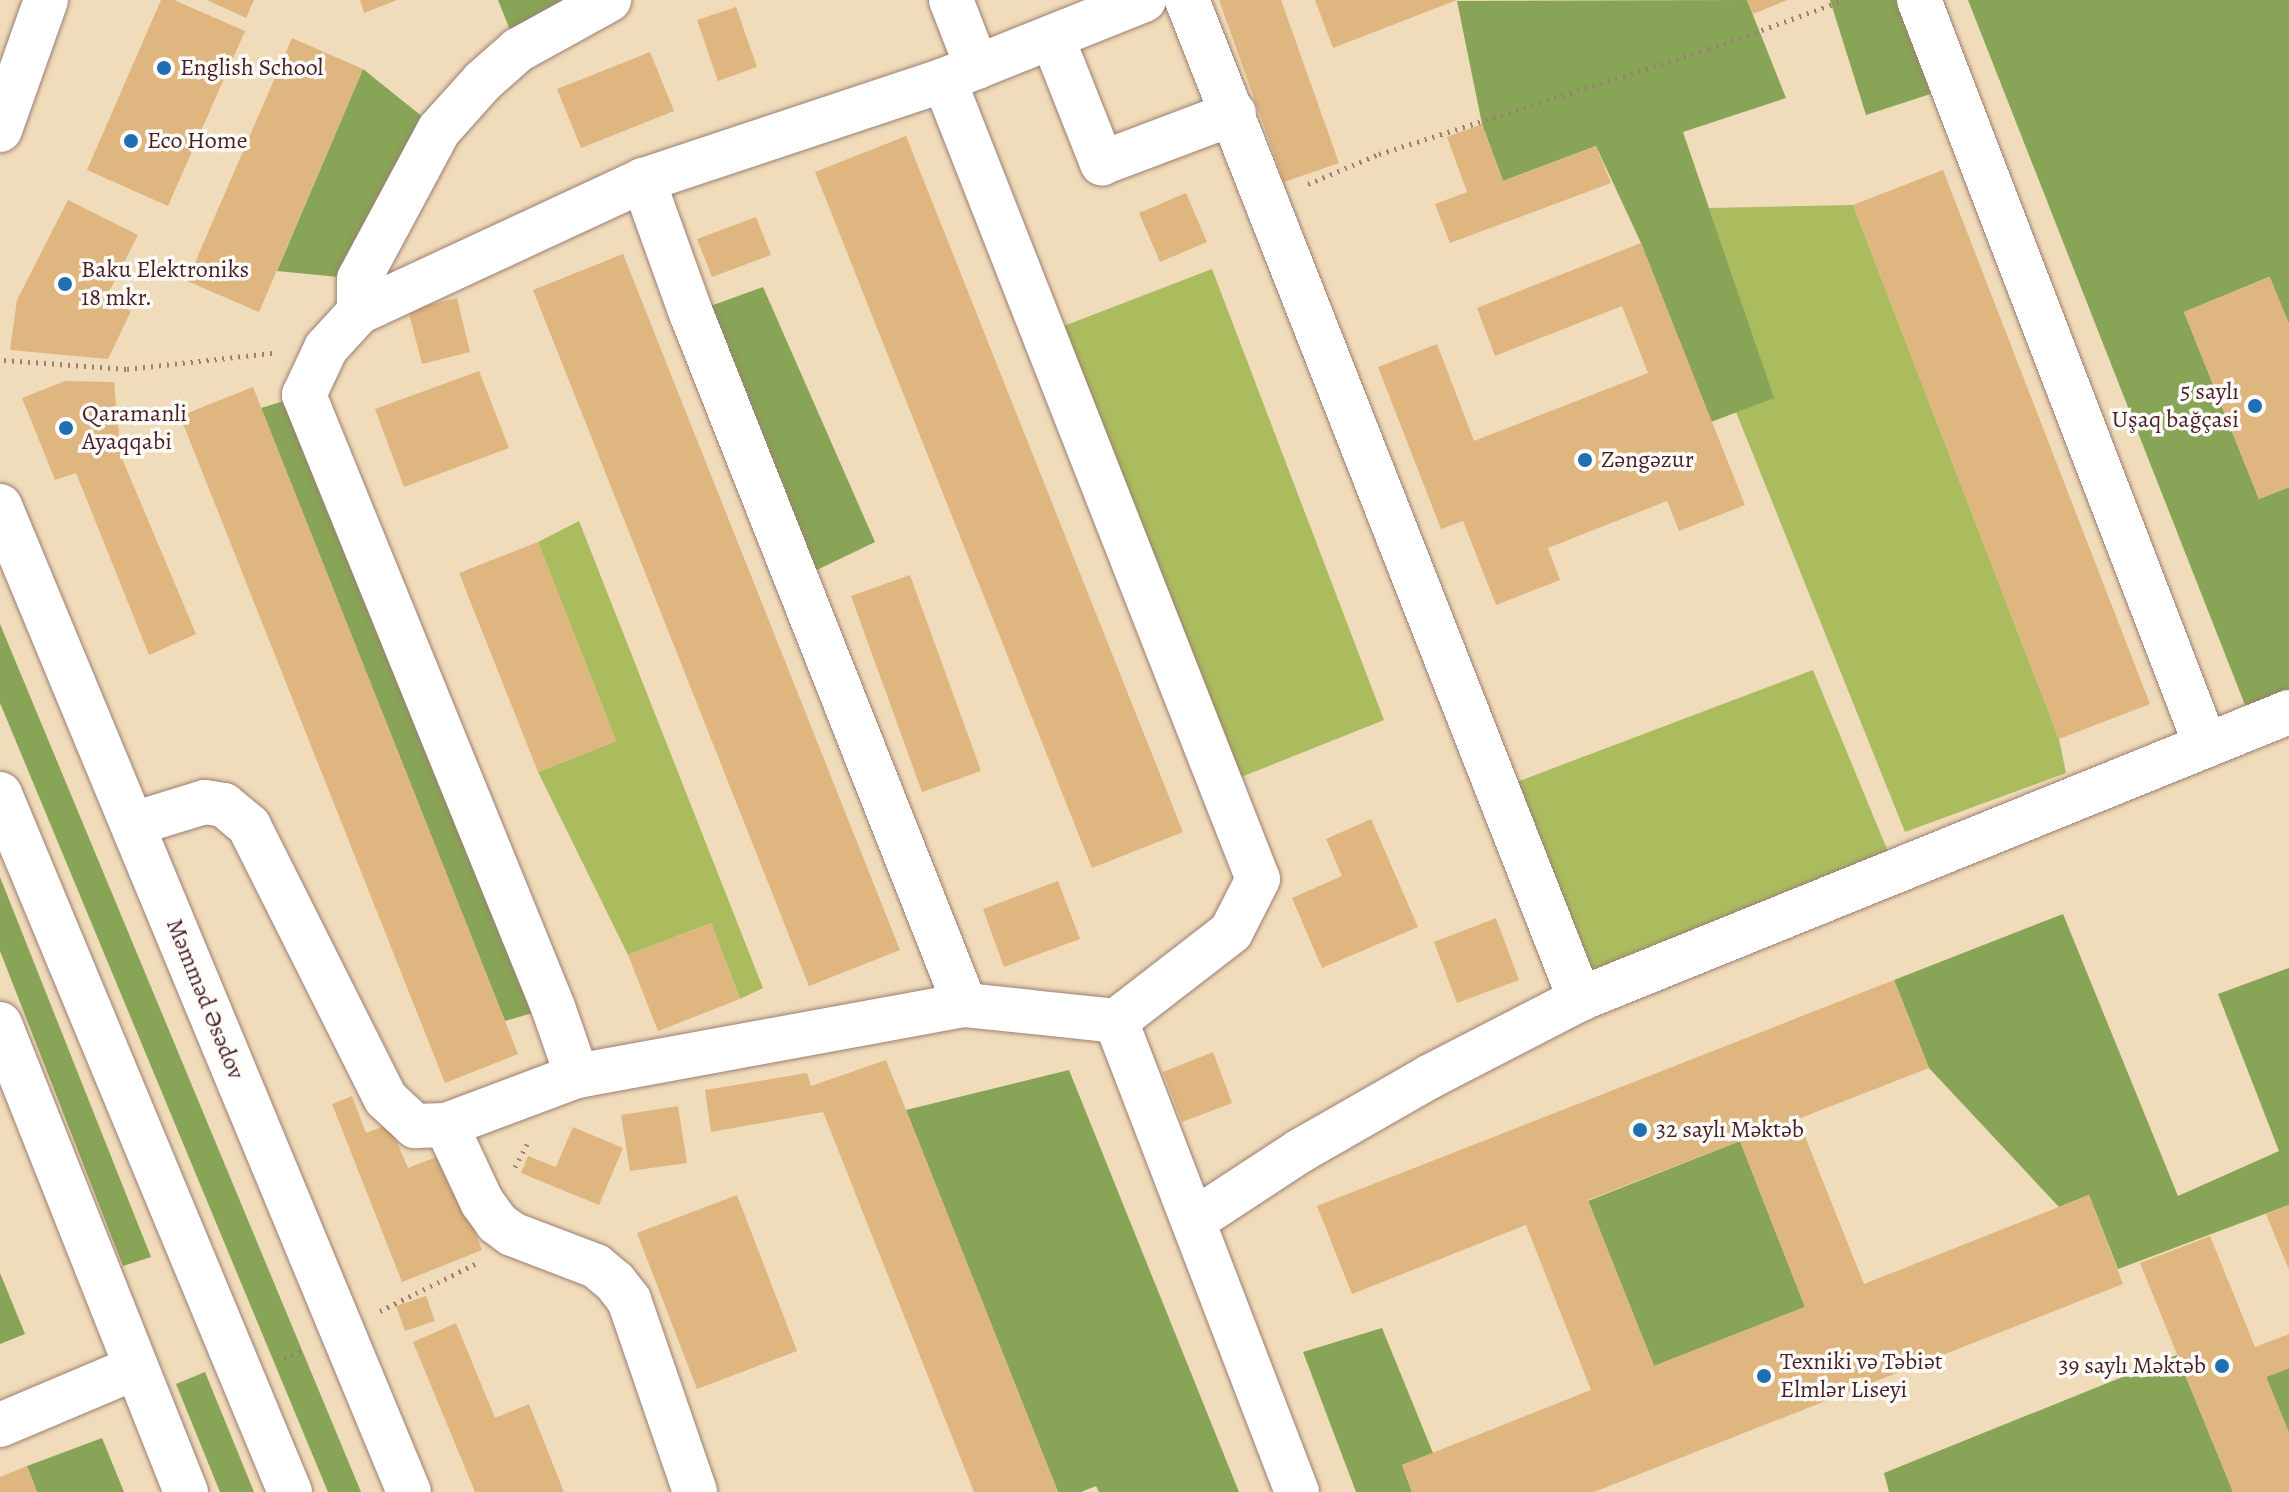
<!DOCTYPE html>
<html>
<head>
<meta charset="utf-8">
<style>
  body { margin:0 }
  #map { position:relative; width:2289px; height:1492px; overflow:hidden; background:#f0dcba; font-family:Alegreya,serif }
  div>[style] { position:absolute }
  .green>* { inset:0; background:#abbc5f }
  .forest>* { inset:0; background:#88a456 }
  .building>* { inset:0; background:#dfb680 }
  .path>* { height:5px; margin-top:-2.5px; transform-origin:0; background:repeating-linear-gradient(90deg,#9d7e72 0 2px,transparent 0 8px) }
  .roads { filter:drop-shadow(0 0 2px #9d7e72) drop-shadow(0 0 2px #9d7e72) }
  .minor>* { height:44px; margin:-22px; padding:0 22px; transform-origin:22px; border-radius:22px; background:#fff }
  .major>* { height:44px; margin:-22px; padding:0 22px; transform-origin:22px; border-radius:22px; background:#fff }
  .dots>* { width:22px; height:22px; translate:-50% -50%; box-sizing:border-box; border:4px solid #fdfcf7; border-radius:50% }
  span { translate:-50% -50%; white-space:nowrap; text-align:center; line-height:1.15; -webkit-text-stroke:7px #fdfcf7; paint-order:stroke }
  .poi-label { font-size:24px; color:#4a1f2b }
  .left { translate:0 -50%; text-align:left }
  .right { translate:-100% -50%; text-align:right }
  .street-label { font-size:24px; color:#4a1f2b }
</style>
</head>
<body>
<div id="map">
  <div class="green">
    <i style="clip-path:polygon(1853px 205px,2059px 739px,2066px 773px,1905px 832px,1736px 412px,1773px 398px,1709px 208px)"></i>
    <i style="clip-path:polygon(1212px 269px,1384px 720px,1221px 785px,1043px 334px)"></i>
    <i style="clip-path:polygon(579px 521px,763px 988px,740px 999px,711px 923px,628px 955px,538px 772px,616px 741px,538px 542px)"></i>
    <i style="clip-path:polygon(1813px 670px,1896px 871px,1580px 999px,1498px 789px)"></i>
  </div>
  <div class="forest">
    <i style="clip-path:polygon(498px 0,609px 0,518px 50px)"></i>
    <i style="clip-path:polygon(1747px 0,1786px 98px,1683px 132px,1774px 398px,1711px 422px,1641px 243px,1596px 146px,1503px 181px,1482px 124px,1457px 1px)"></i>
    <i style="clip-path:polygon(1830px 0,1918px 0,1952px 87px,1866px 115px)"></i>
    <i style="clip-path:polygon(1968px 0,2289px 0,2289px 324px,2269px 277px,2184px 312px,2259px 499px,2289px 487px,2289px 693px,2247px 710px)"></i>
    <i style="clip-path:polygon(363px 69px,439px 130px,359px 279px,277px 271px)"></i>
    <i style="clip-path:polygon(763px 287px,875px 542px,796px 580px,691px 313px)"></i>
    <i style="clip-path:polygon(304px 395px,553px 1007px,505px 1021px,261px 408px)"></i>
    <i style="clip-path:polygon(0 624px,361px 1492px,328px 1492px,0 703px)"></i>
    <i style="clip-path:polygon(0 877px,151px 1257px,123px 1266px,0 951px)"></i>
    <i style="clip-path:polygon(2063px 914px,2178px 1196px,2279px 1151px,2218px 994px,2289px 968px,2289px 1205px,2118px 1269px,2089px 1195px,2059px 1207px,1929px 1068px,1894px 980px)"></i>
    <i style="clip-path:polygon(1069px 1070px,1239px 1492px,1099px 1492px,1096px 1486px,1081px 1492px,1058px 1492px,906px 1110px)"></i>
    <i style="clip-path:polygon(1740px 1141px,1805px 1307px,1654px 1366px,1588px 1201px)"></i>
    <i style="clip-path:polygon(0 1273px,25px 1334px,0 1344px)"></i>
    <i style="clip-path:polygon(1382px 1328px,1433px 1453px,1402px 1465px,1412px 1492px,1356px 1492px,1303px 1352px)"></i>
    <i style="clip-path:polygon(2177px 1355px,2233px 1492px,1889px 1492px,1884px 1473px)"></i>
    <i style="clip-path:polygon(2289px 1368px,2289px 1433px,2266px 1377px)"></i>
    <i style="clip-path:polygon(205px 1372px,254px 1492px,220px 1492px,176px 1384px)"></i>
    <i style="clip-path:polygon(102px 1438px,124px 1492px,37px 1492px,27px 1466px)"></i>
  </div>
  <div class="building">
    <i style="clip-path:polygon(161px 0,174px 0,245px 31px,168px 206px,87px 170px)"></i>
    <i style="clip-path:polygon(207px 0,254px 0,246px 18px)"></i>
    <i style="clip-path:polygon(360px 0,397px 0,364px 13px)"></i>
    <i style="clip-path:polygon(1219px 0,1281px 0,1339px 163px,1284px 182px)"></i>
    <i style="clip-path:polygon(1315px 0,1457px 0,1333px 48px)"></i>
    <i style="clip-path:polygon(1747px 0,1787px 0,1753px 14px)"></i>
    <i style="clip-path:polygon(736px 7px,757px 67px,718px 81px,697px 20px)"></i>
    <i style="clip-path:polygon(292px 38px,363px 69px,259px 312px,187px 281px)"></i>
    <i style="clip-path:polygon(650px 52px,674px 111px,581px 148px,557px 89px)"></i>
    <i style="clip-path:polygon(1482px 124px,1503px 181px,1596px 146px,1611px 183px,1450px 243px,1435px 204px,1467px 192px,1447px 137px)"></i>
    <i style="clip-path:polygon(906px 136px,1183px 832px,1092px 868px,815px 172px)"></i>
    <i style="clip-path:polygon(1943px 170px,2150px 704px,2059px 739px,1853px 205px)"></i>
    <i style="clip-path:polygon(1186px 193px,1207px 242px,1160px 262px,1139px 213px)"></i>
    <i style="clip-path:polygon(68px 200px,138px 235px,106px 298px,131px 311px,108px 359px,10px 350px,17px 300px)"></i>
    <i style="clip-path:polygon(756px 217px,771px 255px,712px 277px,697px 239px)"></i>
    <i style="clip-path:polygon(1641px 243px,1745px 505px,1679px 531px,1667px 501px,1548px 548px,1560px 580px,1496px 605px,1463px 521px,1441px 529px,1378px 367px,1437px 344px,1474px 441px,1648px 373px,1622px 306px,1495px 356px,1477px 308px)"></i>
    <i style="clip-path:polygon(623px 254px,900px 950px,809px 986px,533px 290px)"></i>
    <i style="clip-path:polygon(2270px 277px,2289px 324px,2289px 487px,2259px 499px,2184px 312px)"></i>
    <i style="clip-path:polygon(457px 298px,470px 352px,422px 364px,408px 310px)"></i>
    <i style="clip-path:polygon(479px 371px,509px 448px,404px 487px,375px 409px)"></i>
    <i style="clip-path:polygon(65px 381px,114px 382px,121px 456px,196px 634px,149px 655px,76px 473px,55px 480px,22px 398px)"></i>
    <i style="clip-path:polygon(253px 387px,518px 1054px,445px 1083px,180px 416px)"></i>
    <i style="clip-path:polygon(538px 542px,616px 741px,538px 772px,459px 573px)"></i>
    <i style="clip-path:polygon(910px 575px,981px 771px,922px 792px,851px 596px)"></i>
    <i style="clip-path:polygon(1371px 819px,1418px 927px,1322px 968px,1292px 898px,1342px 876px,1326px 839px)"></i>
    <i style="clip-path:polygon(1058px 881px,1080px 939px,1004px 967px,983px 909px)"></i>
    <i style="clip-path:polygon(1496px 918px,1519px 980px,1457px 1003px,1434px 942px)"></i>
    <i style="clip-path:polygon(711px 923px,740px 999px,658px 1031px,628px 955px)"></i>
    <i style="clip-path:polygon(evenodd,1894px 980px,1929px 1068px,1798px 1119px,1864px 1284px,2089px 1195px,2123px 1284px,1594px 1492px,1412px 1492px,1402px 1465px,1591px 1390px,1526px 1225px,1352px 1294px,1317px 1206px,1894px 980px,1740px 1141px,1805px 1307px,1654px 1366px,1588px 1200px,1740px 1141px)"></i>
    <i style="clip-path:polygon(1213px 1052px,1232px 1103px,1182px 1122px,1163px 1072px)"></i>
    <i style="clip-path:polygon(886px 1060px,906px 1110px,1058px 1492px,974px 1492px,823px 1112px,711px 1132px,705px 1090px,807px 1073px,811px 1086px)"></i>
    <i style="clip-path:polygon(352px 1096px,366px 1133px,389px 1124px,408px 1168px,444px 1154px,482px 1250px,402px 1282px,332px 1104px)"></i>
    <i style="clip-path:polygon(678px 1106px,687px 1163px,630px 1171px,621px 1115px)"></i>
    <i style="clip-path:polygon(573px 1127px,623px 1148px,599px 1205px,521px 1173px,528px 1156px,556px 1167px)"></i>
    <i style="clip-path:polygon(737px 1195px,797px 1351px,697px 1389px,637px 1233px)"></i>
    <i style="clip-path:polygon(2289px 1205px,2289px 1270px,2266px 1214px)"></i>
    <i style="clip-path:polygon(2210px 1236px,2255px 1347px,2289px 1334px,2289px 1368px,2266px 1377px,2289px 1433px,2289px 1492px,2233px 1492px,2140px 1263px)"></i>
    <i style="clip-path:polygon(426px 1296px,435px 1321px,405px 1331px,396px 1306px)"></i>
    <i style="clip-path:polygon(456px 1323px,495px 1418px,529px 1404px,564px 1492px,475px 1492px,413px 1342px)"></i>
    <i style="clip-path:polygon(27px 1466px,37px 1492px,0 1492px,0 1477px)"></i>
  </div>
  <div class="path">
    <i style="left:1308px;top:184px;width:77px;rotate:-22.9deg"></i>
    <i style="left:1379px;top:154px;width:346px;rotate:-17.7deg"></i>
    <i style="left:1709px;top:49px;width:144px;rotate:-19.9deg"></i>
    <i style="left:4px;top:360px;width:123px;rotate:4.2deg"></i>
    <i style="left:127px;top:369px;width:147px;rotate:-6.3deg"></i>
    <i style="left:515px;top:1167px;width:26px;rotate:-62deg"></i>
    <i style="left:380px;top:1311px;width:106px;rotate:-26.3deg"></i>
    <i style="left:284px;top:1358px;width:22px;rotate:-22deg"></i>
  </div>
  <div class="roads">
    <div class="minor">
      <i style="left:951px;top:0;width:72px;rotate:68.8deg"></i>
      <i style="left:1144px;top:0;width:215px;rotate:158.2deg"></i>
      <i style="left:944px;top:80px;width:858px;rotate:68.55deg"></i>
      <i style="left:1258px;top:879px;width:59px;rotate:117deg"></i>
      <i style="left:1231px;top:932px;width:145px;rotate:142.3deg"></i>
      <i style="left:1116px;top:1021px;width:505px;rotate:68.98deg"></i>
      <i style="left:1187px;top:0;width:1074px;rotate:68.53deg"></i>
      <i style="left:1580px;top:999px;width:765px;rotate:-22.04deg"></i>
      <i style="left:1919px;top:0;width:799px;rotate:68.96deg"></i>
      <i style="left:1052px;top:37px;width:136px;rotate:68.4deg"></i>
      <i style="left:1102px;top:163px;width:141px;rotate:-20.7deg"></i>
      <i style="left:944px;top:80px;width:317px;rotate:161.6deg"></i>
      <i style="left:643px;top:180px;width:141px;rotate:70.2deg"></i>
      <i style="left:691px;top:313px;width:744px;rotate:68.4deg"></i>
      <i style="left:359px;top:312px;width:313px;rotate:-24.9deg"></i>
      <i style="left:133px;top:824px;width:75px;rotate:-17deg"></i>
      <i style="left:205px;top:802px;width:19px;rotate:9deg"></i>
      <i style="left:224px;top:805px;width:33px;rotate:40deg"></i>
      <i style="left:249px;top:826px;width:305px;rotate:63.4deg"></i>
      <i style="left:386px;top:1099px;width:40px;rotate:43deg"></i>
      <i style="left:415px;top:1126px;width:31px;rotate:-2deg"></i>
      <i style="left:446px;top:1125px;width:140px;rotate:-20.5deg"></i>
      <i style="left:577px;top:1076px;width:394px;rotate:-10.4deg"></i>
      <i style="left:965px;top:1005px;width:152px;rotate:6deg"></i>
      <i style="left:0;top:1024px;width:504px;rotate:68.33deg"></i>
      <i style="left:577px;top:1076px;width:73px;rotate:-109.2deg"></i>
      <i style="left:553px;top:1007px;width:661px;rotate:-112.14deg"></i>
      <i style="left:304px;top:395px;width:52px;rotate:-64.9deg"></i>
      <i style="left:326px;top:348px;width:49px;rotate:-47.5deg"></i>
      <i style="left:359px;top:312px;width:33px;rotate:-90deg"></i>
      <i style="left:359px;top:279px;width:169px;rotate:-61.8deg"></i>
      <i style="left:439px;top:130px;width:66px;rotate:-48.1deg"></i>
      <i style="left:483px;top:81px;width:47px;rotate:-41.5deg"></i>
      <i style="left:518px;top:50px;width:104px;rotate:-28.8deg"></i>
      <i style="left:446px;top:1125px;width:85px;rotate:64.9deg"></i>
      <i style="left:482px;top:1202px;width:26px;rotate:54deg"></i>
      <i style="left:497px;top:1223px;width:19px;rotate:36deg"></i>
      <i style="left:512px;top:1234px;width:90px;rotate:20.9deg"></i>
      <i style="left:596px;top:1266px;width:25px;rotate:40deg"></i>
      <i style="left:615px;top:1282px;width:23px;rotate:52deg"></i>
      <i style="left:629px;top:1300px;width:203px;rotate:71deg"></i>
      <i style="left:1193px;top:1221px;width:128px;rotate:-33.2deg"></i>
      <i style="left:1300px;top:1151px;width:149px;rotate:-29.8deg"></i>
      <i style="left:1429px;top:1077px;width:170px;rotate:-27.3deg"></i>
      <i style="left:0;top:1425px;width:147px;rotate:-22.9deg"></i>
    </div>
    <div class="major">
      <i style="left:0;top:130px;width:138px;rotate:-70.5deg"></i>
      <i style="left:0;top:506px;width:1067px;rotate:67.47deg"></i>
      <i style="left:0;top:794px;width:756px;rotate:67.44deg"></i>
    </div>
  </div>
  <div class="dots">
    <i style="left:164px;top:68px;background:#1f6fb2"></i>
    <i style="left:131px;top:141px;background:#1f6fb2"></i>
    <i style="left:65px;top:284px;background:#1f6fb2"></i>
    <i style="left:2255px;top:406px;background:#1f6fb2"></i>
    <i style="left:66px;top:428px;background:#1f6fb2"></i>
    <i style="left:1585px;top:460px;background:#1f6fb2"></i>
    <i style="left:1640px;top:1130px;background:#1f6fb2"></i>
    <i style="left:2222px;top:1366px;background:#1f6fb2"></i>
    <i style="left:1764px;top:1376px;background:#1f6fb2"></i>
  </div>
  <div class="poi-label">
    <span class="left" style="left:180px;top:68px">English School</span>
    <span class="left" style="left:147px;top:141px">Eco Home</span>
    <span class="left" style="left:81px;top:284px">Baku Elektroniks<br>18 mkr.</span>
    <span class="right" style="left:2239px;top:406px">5 saylı<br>Uşaq bağçasi</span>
    <span class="left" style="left:82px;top:428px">Qaramanli<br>Ayaqqabi</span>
    <span class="left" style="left:1601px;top:460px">Zəngəzur</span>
    <span class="left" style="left:1656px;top:1130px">32 saylı Məktəb</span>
    <span class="left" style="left:1780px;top:1376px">Texniki və Təbiət<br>Elmlər Liseyi</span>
    <span class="right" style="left:2206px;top:1366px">39 saylı Məktəb</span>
  </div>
  <div class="street-label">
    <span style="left:205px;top:999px;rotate:68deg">Məmməd Əsədov</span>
  </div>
</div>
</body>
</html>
